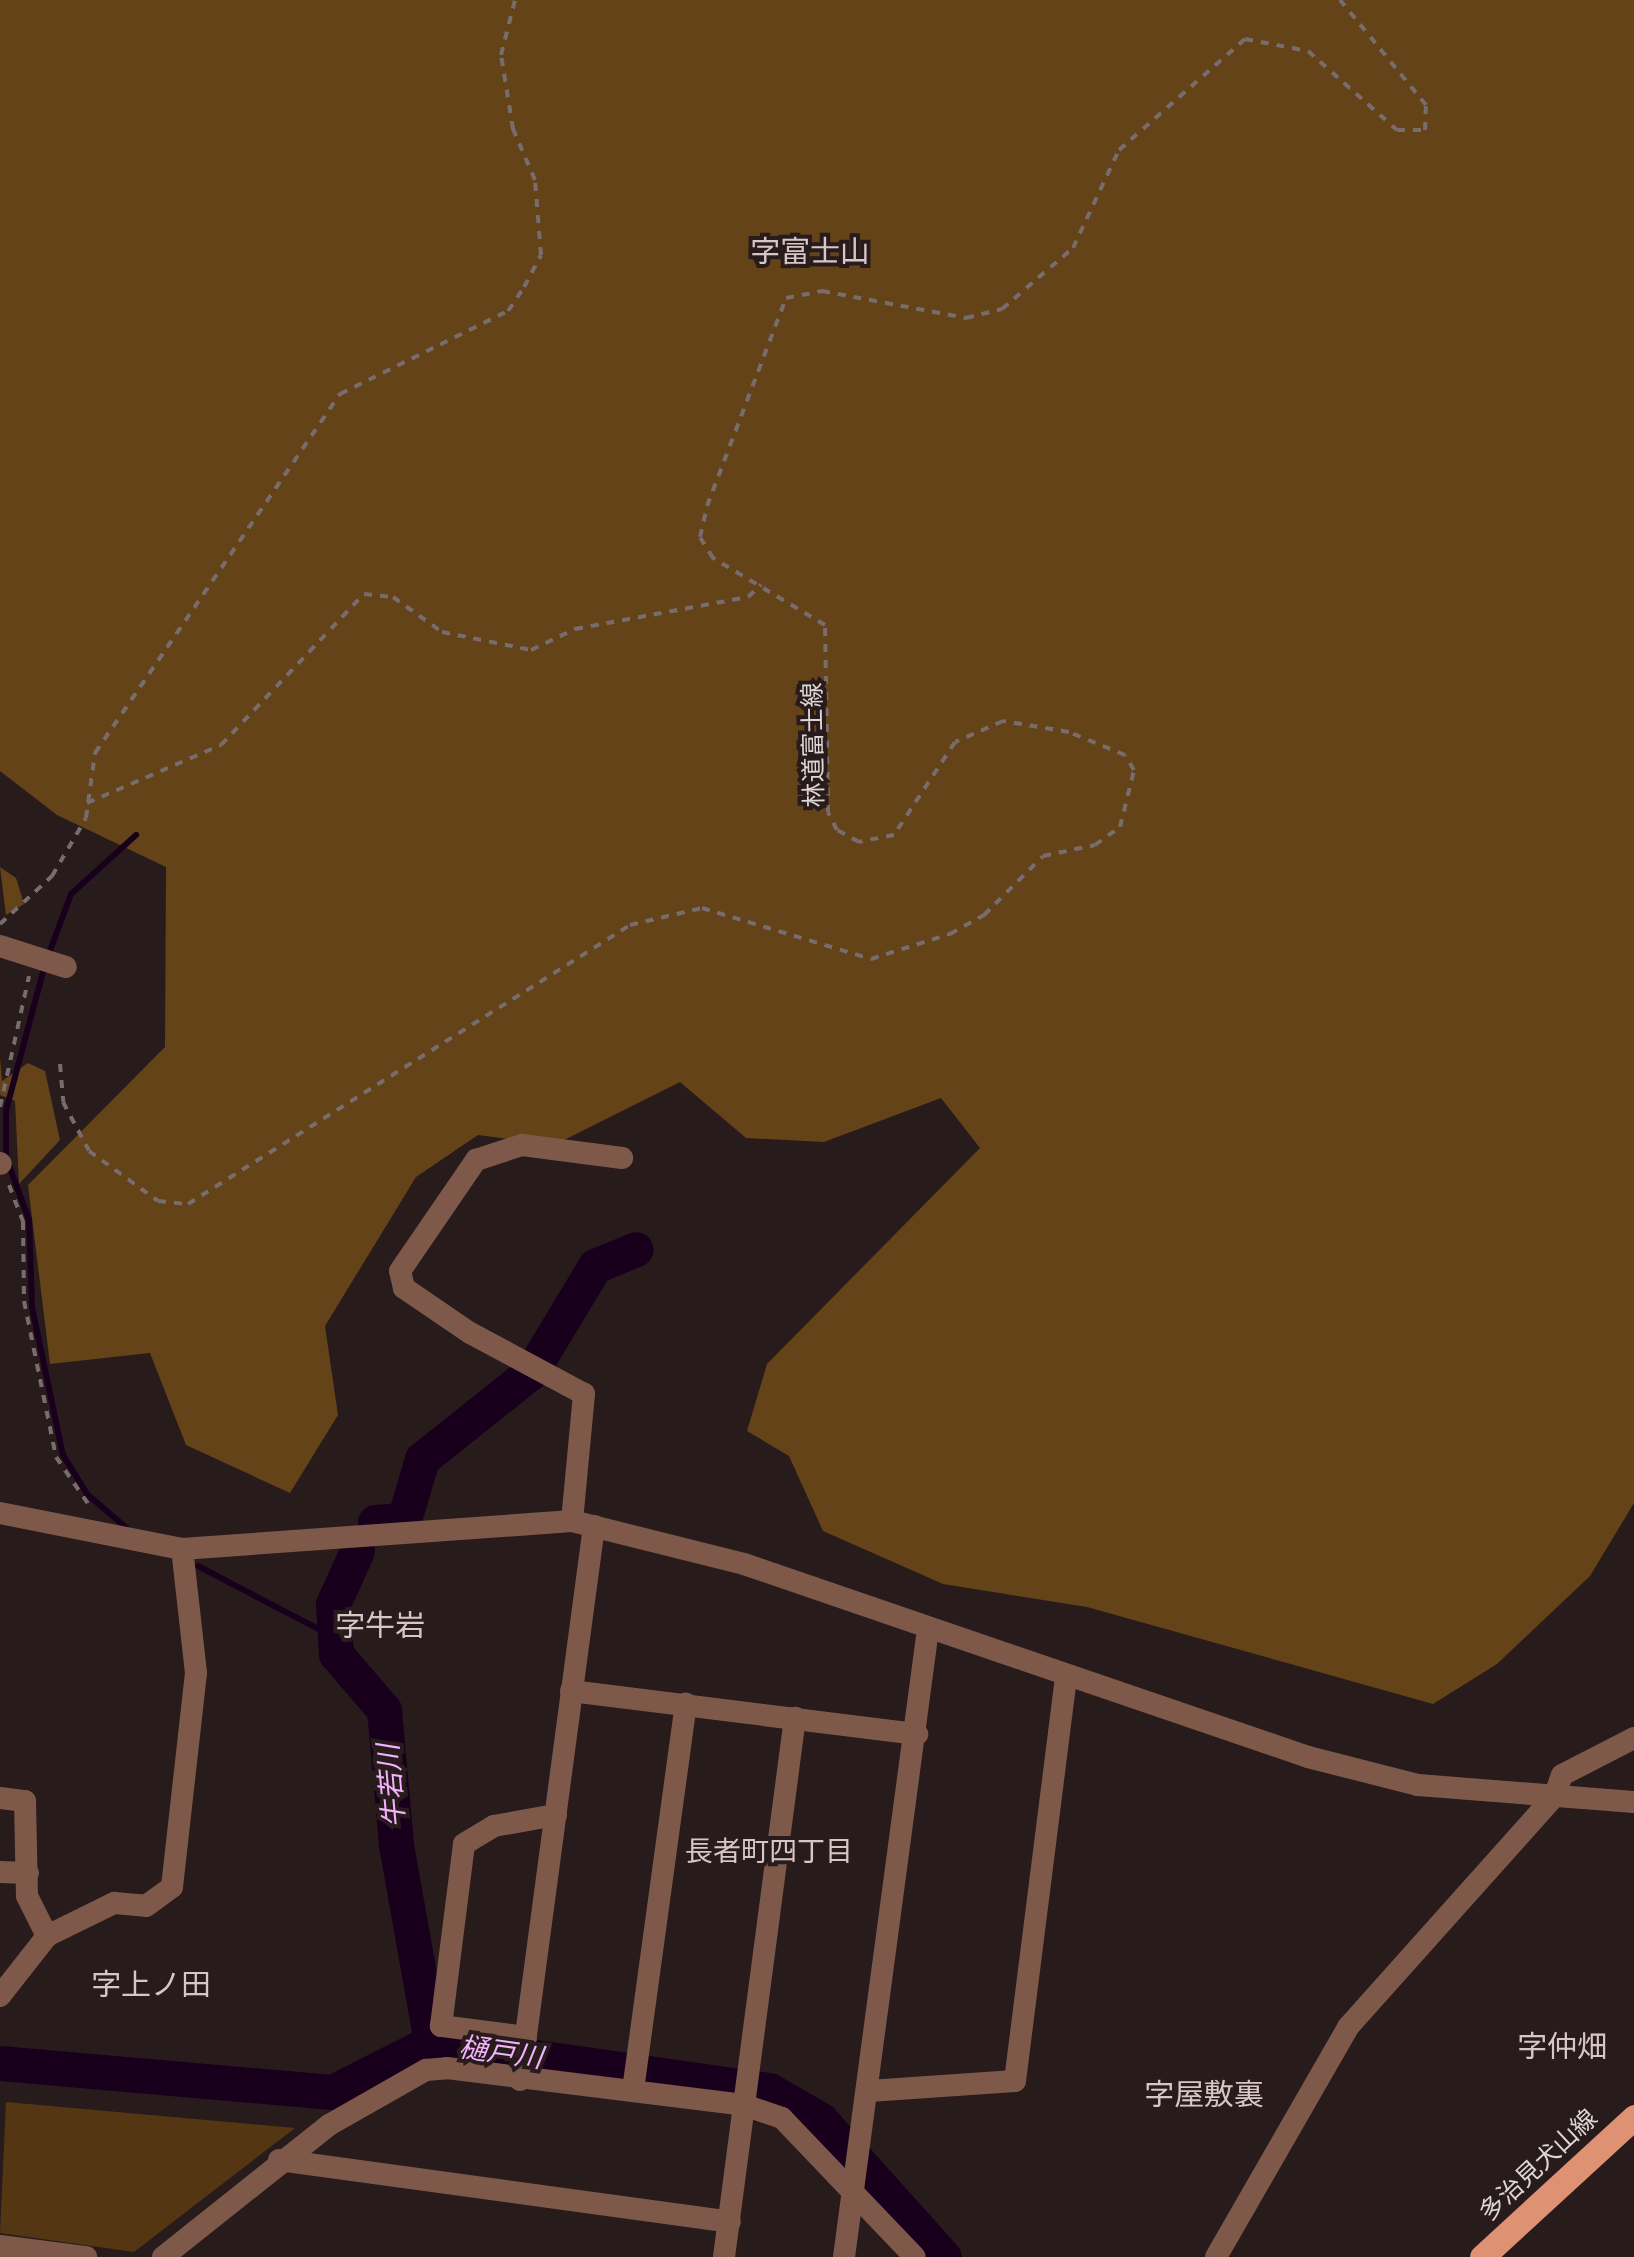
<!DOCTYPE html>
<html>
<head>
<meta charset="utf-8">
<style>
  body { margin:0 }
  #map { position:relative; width:1634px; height:2257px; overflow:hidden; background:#281b1c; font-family:Montserrat,"Noto Sans JP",sans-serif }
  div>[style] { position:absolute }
  .green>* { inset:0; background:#543712 }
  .forest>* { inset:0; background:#644318 }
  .stream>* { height:6px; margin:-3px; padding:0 3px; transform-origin:3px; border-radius:3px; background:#18001d }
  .river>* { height:35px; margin:-17.5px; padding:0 17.5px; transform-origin:17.5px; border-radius:17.5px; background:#18001d }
  .path>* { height:4px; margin-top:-2px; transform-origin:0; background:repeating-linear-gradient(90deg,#786c6d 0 8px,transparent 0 16px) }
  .minor>* { height:22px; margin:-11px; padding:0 11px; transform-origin:11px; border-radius:11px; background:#7e594a }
  .major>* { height:25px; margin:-12.5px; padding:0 12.5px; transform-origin:12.5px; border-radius:12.5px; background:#df9173 }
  span { translate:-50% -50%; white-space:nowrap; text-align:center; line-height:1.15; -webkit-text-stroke:8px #281b1c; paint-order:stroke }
  .street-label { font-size:25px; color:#ded5d5 }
  .water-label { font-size:28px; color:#f3b2fd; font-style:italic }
  .neighbourhood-label { font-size:28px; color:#d8c6c6 }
  .quarter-label { font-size:30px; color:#d8c6c6 }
</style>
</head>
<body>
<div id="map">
  <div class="green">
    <i style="clip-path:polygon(6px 2102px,295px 2128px,134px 2252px,0 2233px)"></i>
  </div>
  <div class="forest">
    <i style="clip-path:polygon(0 0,1634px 0,1634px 1503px,1590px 1576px,1497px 1664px,1433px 1704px,1087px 1607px,943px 1584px,823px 1531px,789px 1456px,747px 1431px,767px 1364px,980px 1148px,941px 1098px,824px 1142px,746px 1138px,680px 1082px,554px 1145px,478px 1135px,416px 1177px,325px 1326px,338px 1415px,290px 1493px,186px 1445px,150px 1353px,50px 1364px,28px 1185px,165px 1047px,166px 867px,57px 815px,0 771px)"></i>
    <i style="clip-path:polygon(0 867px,16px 878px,24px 904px,6px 915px)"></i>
    <i style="clip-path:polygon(0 1058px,2px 1081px,28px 1063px,45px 1071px,60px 1140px,19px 1184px,15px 1101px,0 1095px)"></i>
  </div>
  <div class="stream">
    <i style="left:48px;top:956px;width:66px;rotate:-69.6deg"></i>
    <i style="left:71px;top:894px;width:88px;rotate:-42.2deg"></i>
    <i style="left:44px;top:968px;width:148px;rotate:104.9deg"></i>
    <i style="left:6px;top:1111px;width:46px;rotate:90deg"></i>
    <i style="left:6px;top:1157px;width:67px;rotate:69.9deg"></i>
    <i style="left:29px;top:1220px;width:87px;rotate:88deg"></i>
    <i style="left:32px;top:1307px;width:151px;rotate:78.2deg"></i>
    <i style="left:63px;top:1455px;width:46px;rotate:58.4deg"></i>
    <i style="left:87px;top:1494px;width:57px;rotate:40.7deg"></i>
    <i style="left:198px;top:1566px;width:153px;rotate:27.6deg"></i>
  </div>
  <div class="river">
    <i style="left:375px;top:1522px;width:29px;rotate:-4deg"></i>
    <i style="left:404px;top:1520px;width:64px;rotate:-73.6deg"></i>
    <i style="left:422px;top:1459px;width:139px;rotate:-38.6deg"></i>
    <i style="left:531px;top:1372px;width:124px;rotate:-58.9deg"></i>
    <i style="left:595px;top:1266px;width:44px;rotate:-22.5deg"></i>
    <i style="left:357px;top:1551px;width:58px;rotate:114.4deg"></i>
    <i style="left:333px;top:1604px;width:50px;rotate:86.6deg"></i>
    <i style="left:336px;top:1654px;width:74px;rotate:49.4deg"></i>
    <i style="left:384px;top:1710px;width:136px;rotate:84.9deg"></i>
    <i style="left:396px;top:1845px;width:200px;rotate:79.9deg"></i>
    <i style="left:0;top:2063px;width:333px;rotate:5deg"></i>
    <i style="left:332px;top:2092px;width:111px;rotate:-26.8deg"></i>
    <i style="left:431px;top:2042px;width:341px;rotate:8.1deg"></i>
    <i style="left:769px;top:2090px;width:60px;rotate:30deg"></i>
    <i style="left:821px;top:2120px;width:184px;rotate:48.1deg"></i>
  </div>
  <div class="path">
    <i style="left:87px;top:803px;width:146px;rotate:-23.4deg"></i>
    <i style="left:221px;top:745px;width:208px;rotate:-46.6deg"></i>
    <i style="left:364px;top:594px;width:29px;rotate:6deg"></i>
    <i style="left:393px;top:597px;width:60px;rotate:35.5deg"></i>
    <i style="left:442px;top:632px;width:91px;rotate:11.4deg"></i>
    <i style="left:531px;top:650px;width:49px;rotate:-25.5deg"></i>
    <i style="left:575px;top:629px;width:176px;rotate:-10.5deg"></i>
    <i style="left:748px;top:597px;width:18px;rotate:-43deg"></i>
    <i style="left:0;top:924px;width:71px;rotate:-42.7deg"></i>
    <i style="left:52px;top:876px;width:67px;rotate:-59.6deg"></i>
    <i style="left:86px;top:818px;width:66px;rotate:-82.1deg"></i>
    <i style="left:95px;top:753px;width:435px;rotate:-55.7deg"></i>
    <i style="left:340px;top:394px;width:187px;rotate:-26.3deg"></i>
    <i style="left:508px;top:311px;width:29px;rotate:-56deg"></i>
    <i style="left:524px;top:287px;width:36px;rotate:-62deg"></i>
    <i style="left:541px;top:255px;width:75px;rotate:-94.6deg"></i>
    <i style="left:535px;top:180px;width:56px;rotate:-113.3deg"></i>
    <i style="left:513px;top:129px;width:75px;rotate:-99.2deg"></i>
    <i style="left:501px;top:55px;width:57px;rotate:-75.7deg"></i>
    <i style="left:60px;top:1064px;width:38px;rotate:85deg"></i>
    <i style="left:63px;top:1102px;width:55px;rotate:62deg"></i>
    <i style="left:89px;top:1151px;width:85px;rotate:35.9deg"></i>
    <i style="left:158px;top:1201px;width:30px;rotate:6deg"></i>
    <i style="left:188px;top:1204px;width:523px;rotate:-32.26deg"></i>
    <i style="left:630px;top:925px;width:74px;rotate:-13.3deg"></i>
    <i style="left:702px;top:908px;width:177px;rotate:16.8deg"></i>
    <i style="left:871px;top:959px;width:83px;rotate:-17.6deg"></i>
    <i style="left:950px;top:934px;width:39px;rotate:-29deg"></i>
    <i style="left:984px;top:915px;width:83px;rotate:-45deg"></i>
    <i style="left:1043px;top:856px;width:53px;rotate:-11.9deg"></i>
    <i style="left:1095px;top:845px;width:31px;rotate:-36deg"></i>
    <i style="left:1120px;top:827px;width:59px;rotate:-76.2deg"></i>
    <i style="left:1134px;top:770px;width:17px;rotate:-121deg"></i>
    <i style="left:1125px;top:755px;width:61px;rotate:-157.7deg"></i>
    <i style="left:1069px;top:732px;width:67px;rotate:-170.5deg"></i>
    <i style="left:1003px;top:721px;width:52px;rotate:156.4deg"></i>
    <i style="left:955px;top:742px;width:111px;rotate:123.3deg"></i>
    <i style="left:894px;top:835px;width:36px;rotate:169deg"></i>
    <i style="left:859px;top:842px;width:25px;rotate:-151deg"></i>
    <i style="left:837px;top:830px;width:20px;rotate:-117deg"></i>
    <i style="left:828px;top:812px;width:187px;rotate:-90.9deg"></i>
    <i style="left:825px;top:625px;width:131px;rotate:-149.1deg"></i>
    <i style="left:713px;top:558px;width:25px;rotate:-122deg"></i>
    <i style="left:700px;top:537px;width:32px;rotate:-77deg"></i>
    <i style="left:707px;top:506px;width:222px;rotate:-69.2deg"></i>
    <i style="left:786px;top:298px;width:37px;rotate:-11deg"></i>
    <i style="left:822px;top:291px;width:147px;rotate:10.6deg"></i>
    <i style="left:966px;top:318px;width:37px;rotate:-14deg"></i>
    <i style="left:1002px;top:309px;width:94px;rotate:-40.7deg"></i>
    <i style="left:1073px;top:248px;width:108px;rotate:-64.9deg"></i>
    <i style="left:1119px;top:150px;width:168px;rotate:-41.4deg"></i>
    <i style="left:1245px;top:39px;width:64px;rotate:10.8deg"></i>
    <i style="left:1308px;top:51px;width:119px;rotate:41.6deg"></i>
    <i style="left:1397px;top:130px;width:28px"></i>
    <i style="left:1425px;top:130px;width:25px;rotate:-88deg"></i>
    <i style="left:1426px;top:105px;width:136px;rotate:-129.3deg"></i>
    <i style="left:0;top:1107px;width:134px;rotate:-77.5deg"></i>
    <i style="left:9px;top:1185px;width:40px;rotate:69deg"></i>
    <i style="left:23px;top:1222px;width:79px;rotate:89.3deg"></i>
    <i style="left:24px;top:1301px;width:159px;rotate:78.4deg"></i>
    <i style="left:56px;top:1457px;width:62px;rotate:55.5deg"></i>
  </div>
  <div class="minor">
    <i style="left:0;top:946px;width:69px;rotate:17.7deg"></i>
    <i style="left:0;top:1163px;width:1px;rotate:45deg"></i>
    <i style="left:0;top:1513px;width:186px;rotate:11.2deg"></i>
    <i style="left:182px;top:1549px;width:391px;rotate:-4.1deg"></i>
    <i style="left:572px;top:1521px;width:177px;rotate:14deg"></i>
    <i style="left:744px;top:1564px;width:596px;rotate:18.89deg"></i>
    <i style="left:1308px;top:1757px;width:114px;rotate:14.3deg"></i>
    <i style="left:1418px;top:1785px;width:217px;rotate:4.5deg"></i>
    <i style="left:572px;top:1521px;width:128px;rotate:-84.6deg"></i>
    <i style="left:584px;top:1394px;width:129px;rotate:-151.8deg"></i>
    <i style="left:470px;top:1333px;width:80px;rotate:-145.7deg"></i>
    <i style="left:404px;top:1288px;width:17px;rotate:-103deg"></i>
    <i style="left:400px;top:1271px;width:135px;rotate:-55.6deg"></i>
    <i style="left:476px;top:1160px;width:48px;rotate:-18.1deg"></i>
    <i style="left:522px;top:1145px;width:101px;rotate:7.4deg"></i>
    <i style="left:571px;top:1691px;width:349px;rotate:7.1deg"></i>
    <i style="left:0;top:1798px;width:25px;rotate:7deg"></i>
    <i style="left:25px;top:1801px;width:95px;rotate:88.8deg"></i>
    <i style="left:27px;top:1896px;width:45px;rotate:63.4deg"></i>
    <i style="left:0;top:1872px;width:28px;rotate:2deg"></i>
    <i style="left:0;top:1996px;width:76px;rotate:-51.9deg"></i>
    <i style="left:47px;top:1936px;width:75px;rotate:-26.2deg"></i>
    <i style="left:114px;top:1903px;width:32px;rotate:5deg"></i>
    <i style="left:146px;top:1906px;width:32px;rotate:-36deg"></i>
    <i style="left:172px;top:1887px;width:215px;rotate:-83.6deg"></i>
    <i style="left:196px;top:1673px;width:125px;rotate:-96.4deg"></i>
    <i style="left:526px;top:2037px;width:86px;rotate:-172.6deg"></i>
    <i style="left:441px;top:2026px;width:183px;rotate:-82.8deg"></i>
    <i style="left:464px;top:1844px;width:35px;rotate:-31deg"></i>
    <i style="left:494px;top:1826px;width:63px;rotate:-10.1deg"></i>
    <i style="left:520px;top:2080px;width:559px;rotate:-82.39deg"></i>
    <i style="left:633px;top:2090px;width:390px;rotate:-82.2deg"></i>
    <i style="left:869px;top:2091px;width:146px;rotate:-3.9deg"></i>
    <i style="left:1015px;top:2081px;width:405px;rotate:-82.8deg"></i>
    <i style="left:279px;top:2160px;width:455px;rotate:7.8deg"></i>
    <i style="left:0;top:2246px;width:87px;rotate:7.3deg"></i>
    <i style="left:163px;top:2257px;width:212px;rotate:-38.5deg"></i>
    <i style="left:329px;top:2125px;width:112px;rotate:-29.6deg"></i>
    <i style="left:426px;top:2070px;width:21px;rotate:-5deg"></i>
    <i style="left:447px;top:2068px;width:299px;rotate:7.1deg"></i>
    <i style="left:744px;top:2105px;width:40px;rotate:18.9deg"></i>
    <i style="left:782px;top:2118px;width:192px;rotate:46.3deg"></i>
    <i style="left:724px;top:2257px;width:544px;rotate:-82.5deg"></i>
    <i style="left:844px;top:2257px;width:634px;rotate:-82.38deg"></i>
    <i style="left:1216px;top:2257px;width:265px;rotate:-60.1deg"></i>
    <i style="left:1348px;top:2027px;width:309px;rotate:-48.2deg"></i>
    <i style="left:1554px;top:1797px;width:23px;rotate:-70deg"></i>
    <i style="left:1562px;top:1775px;width:81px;rotate:-27.2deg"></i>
  </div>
  <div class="major">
    <i style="left:1482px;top:2257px;width:207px;rotate:-42.6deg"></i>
  </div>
  <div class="street-label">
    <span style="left:813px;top:745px;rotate:-91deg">林道富士線</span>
    <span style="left:1538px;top:2165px;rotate:-43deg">多治見犬山線</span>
  </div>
  <div class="water-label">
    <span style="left:391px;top:1786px;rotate:-95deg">牛若川</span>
    <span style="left:501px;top:2052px;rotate:8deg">樋戸川</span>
  </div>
  <div class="neighbourhood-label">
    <span style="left:769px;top:1851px">長者町四丁目</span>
  </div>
  <div class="quarter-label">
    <span style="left:810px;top:252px">字富士山</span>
    <span style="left:380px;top:1626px">字牛岩</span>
    <span style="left:151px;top:1985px">字上ノ田</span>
    <span style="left:1562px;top:2047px">字仲畑</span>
    <span style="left:1204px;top:2095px">字屋敷裏</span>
  </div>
</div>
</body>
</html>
